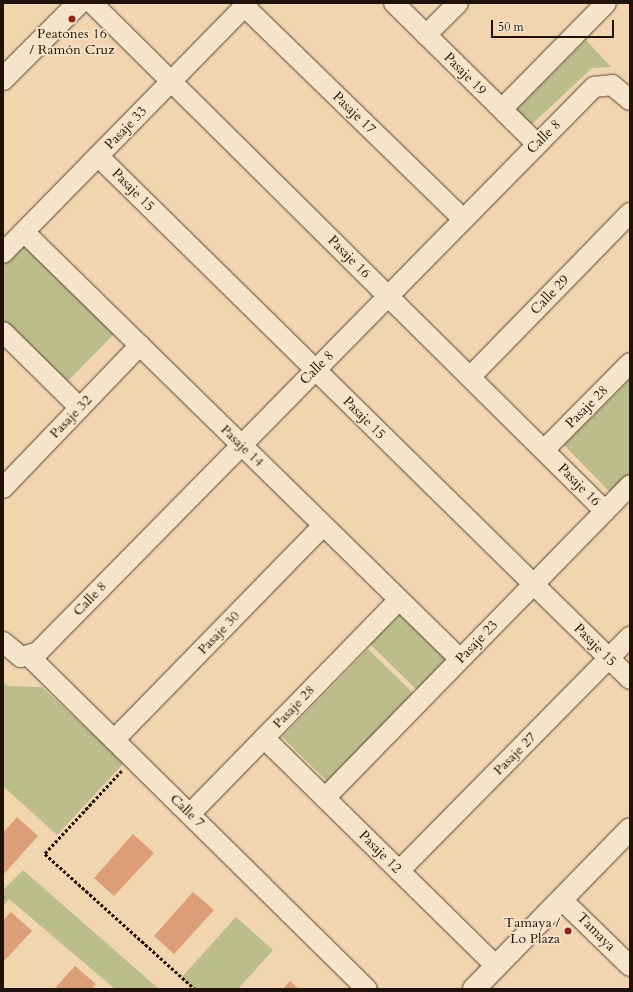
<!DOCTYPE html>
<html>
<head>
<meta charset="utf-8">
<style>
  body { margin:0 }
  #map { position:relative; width:633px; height:992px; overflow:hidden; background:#f1d5ae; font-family:Cardo,serif }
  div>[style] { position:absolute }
  .green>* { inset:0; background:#bbbd8a }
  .building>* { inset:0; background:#db9e76 }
  .path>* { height:2.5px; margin-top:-1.25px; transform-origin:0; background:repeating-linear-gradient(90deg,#211207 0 3px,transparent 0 5px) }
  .roads { filter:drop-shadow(0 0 1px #554331) drop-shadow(0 0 1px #554331) }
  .street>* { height:20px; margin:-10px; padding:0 10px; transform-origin:10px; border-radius:10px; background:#f6e4ca }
  .secondary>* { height:22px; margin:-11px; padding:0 11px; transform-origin:11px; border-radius:11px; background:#f6e4ca }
  .dots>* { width:11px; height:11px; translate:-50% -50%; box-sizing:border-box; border:2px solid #f6e4ca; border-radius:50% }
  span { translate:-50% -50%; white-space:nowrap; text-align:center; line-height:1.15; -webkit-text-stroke:3.5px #f6e4ca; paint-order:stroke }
  .poi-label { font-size:14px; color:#211207 }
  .right { translate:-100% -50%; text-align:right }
  .street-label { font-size:14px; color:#211207 }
  .frame { position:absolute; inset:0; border:4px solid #211207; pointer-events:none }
  .scale { position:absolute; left:491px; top:20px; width:123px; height:18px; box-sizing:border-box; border:2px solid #211207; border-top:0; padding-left:5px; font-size:12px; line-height:14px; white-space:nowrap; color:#211207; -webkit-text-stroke:3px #f6e4ca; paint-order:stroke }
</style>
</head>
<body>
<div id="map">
  <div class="green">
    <i style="clip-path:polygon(586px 40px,611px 67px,592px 68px,529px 127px,515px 111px)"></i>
    <i style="clip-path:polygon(25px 242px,117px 331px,67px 382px,3px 320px,3px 265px)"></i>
    <i style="clip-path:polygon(630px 379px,630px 474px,611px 493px,564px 445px)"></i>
    <i style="clip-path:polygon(400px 615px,448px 662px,418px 691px,370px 644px)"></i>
    <i style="clip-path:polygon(368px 649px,416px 696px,330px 784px,282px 737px)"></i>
    <i style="clip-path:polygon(3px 682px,7px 686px,42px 687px,124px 763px,57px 835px,3px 786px)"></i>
    <i style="clip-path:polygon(23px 870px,159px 989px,115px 989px,9px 899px,3px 906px,3px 890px)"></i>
    <i style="clip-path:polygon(236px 917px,273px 950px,238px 989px,194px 989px,181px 978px)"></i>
  </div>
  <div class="building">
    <i style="clip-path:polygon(17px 817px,38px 836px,3px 875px,3px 833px)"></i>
    <i style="clip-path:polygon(133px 834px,154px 853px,114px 896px,94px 878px)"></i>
    <i style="clip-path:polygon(193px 892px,214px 910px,174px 954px,154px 936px)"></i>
    <i style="clip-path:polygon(11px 912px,32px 931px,3px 962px,3px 920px)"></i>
    <i style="clip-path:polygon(75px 966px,96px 984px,91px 989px,54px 989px)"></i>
    <i style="clip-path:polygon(290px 981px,299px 989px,283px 989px)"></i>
  </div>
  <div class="path">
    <i style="left:122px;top:771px;width:113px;rotate:132.9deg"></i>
    <i style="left:45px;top:854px;width:202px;rotate:42deg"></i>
    <i style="left:3px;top:896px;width:3px;rotate:90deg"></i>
  </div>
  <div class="roads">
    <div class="street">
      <i style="left:92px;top:3px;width:722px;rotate:44.72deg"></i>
      <i style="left:394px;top:3px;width:201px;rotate:44.6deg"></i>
      <i style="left:245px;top:7px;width:304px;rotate:44.2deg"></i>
      <i style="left:426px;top:35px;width:45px;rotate:-45deg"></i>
      <i style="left:502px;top:109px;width:148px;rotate:-45.5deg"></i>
      <i style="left:98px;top:156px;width:746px;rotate:44.51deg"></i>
      <i style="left:24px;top:232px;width:610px;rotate:44.4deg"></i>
      <i style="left:3px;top:253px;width:350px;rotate:-45.6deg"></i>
      <i style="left:3px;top:332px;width:108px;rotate:44.6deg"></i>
      <i style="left:470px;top:377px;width:229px;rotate:-45.7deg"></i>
      <i style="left:544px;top:450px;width:122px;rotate:-45.3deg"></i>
      <i style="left:3px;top:488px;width:198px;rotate:-46.2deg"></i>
      <i style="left:3px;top:642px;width:23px;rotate:40deg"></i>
      <i style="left:21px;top:657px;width:18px;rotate:-16deg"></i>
      <i style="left:38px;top:652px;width:793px;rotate:-45.46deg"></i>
      <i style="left:594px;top:87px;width:18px;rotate:-6deg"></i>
      <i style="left:612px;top:85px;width:23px;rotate:40deg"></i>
      <i style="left:30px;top:657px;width:473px;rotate:44.6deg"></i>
      <i style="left:264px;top:738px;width:325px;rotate:44.5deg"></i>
      <i style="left:114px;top:740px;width:299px;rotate:-45.7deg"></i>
      <i style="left:325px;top:798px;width:437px;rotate:-45.7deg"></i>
      <i style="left:190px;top:814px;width:299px;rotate:-45.7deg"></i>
      <i style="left:399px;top:871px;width:329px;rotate:-45.4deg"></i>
      <i style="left:561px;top:899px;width:96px;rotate:44.2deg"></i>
    </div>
    <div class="secondary">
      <i style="left:3px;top:79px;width:107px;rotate:-45deg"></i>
      <i style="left:474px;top:989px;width:223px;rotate:-45.7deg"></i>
    </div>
  </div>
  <div class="dots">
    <i style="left:72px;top:19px;background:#8f2418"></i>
    <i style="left:568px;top:931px;background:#8f2418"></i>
  </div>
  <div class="poi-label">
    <span style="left:72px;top:42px">Peatones 16<br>/ Ramón Cruz</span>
    <span class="right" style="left:560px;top:931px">Tamaya /<br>Lo Plaza</span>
  </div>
  <div class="street-label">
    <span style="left:465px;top:74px;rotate:45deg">Pasaje 19</span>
    <span style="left:354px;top:113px;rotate:44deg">Pasaje 17</span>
    <span style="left:126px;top:128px;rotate:-46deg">Pasaje 33</span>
    <span style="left:544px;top:137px;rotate:-45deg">Calle 8</span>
    <span style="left:133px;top:190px;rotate:45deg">Pasaje 15</span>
    <span style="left:349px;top:257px;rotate:45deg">Pasaje 16</span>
    <span style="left:550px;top:295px;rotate:-46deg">Calle 29</span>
    <span style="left:317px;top:368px;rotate:-45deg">Calle 8</span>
    <span style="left:587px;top:407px;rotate:-45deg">Pasaje 28</span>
    <span style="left:71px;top:417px;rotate:-46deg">Pasaje 32</span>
    <span style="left:364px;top:418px;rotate:45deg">Pasaje 15</span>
    <span style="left:242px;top:446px;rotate:44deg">Pasaje 14</span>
    <span style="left:579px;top:485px;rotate:45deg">Pasaje 16</span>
    <span style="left:90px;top:599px;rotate:-46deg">Calle 8</span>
    <span style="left:219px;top:633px;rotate:-46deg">Pasaje 30</span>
    <span style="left:477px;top:642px;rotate:-46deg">Pasaje 23</span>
    <span style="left:595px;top:645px;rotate:45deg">Pasaje 15</span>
    <span style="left:294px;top:707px;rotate:-46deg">Pasaje 28</span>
    <span style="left:515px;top:754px;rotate:-45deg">Pasaje 27</span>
    <span style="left:187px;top:811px;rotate:44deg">Calle 7</span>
    <span style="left:380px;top:852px;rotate:45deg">Pasaje 12</span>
    <span style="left:596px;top:932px;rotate:45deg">Tamaya</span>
  </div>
  <div class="frame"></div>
  <div class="scale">50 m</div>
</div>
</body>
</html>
